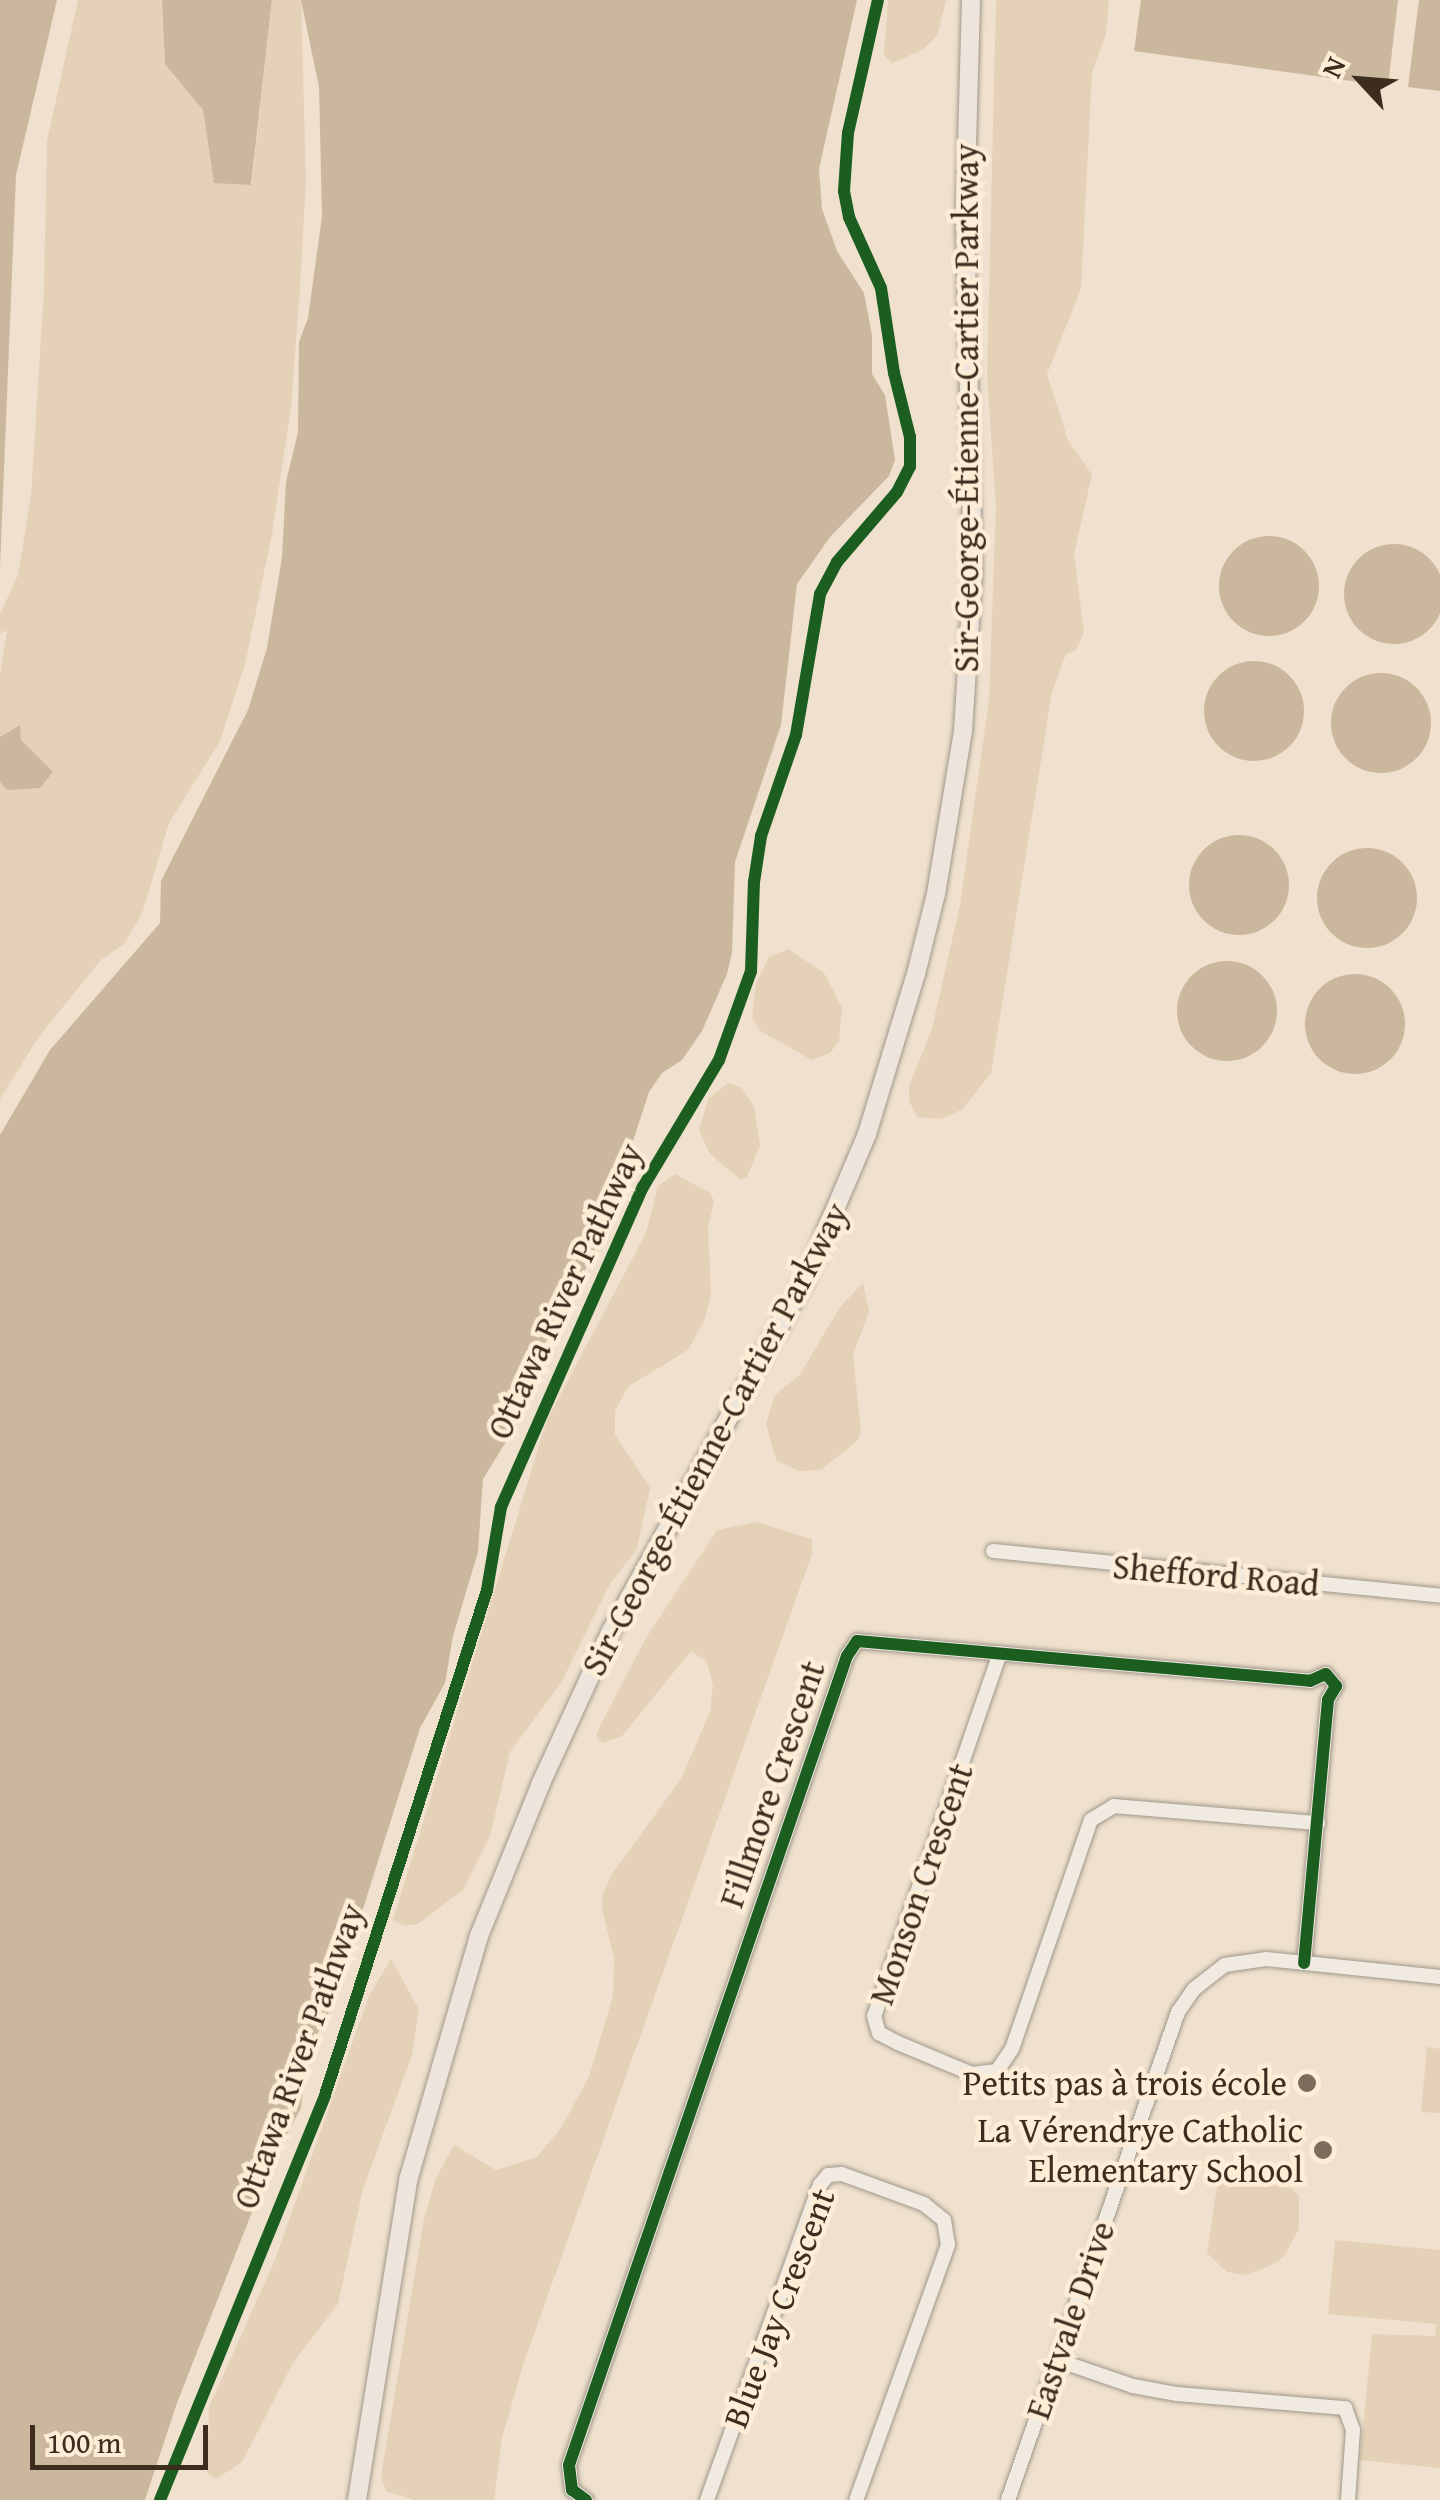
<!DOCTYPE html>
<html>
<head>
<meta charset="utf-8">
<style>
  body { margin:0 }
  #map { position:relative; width:1440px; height:2500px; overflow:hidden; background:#efe1cd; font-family:"Gentium Book Plus",serif }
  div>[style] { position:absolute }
  .green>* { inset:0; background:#e4d1b7 }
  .water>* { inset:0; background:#cbb79d }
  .round { border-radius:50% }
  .roads { filter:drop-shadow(0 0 2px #a0978a) drop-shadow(0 0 2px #a0978a) }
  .minor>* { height:14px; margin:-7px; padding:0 7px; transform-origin:7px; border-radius:7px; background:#f0eae0 }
  .major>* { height:18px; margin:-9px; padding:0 9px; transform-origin:9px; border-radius:9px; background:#ede5db }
  .cycleway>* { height:12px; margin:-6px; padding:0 6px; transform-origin:6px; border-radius:6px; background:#1b5e20 }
  .dots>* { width:28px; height:28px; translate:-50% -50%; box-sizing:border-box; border:5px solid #fdedd6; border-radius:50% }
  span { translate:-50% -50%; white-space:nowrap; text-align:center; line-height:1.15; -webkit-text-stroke:9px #fdedd6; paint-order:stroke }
  .street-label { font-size:35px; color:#3c2d1f }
  .poi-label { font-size:35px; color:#3c2d1f }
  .right { translate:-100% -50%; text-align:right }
  .north { position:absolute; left:1310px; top:30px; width:100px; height:100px; -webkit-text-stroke:8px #fdedd6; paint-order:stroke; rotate:296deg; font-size:28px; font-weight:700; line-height:40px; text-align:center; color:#3c2d1f }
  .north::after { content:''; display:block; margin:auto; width:35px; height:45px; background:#3c2d1f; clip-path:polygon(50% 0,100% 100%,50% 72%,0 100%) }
  .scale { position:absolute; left:30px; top:2425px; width:178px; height:45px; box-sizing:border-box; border:5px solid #3c2d1f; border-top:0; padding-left:12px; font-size:30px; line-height:35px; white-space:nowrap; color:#3c2d1f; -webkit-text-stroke:8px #fdedd6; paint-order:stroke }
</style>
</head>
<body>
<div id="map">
  <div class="green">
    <i style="clip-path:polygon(78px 0,162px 0,165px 64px,203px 110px,214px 182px,252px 184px,272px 0,301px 0,306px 181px,300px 288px,291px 407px,272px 534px,245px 664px,220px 741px,169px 823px,143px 911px,125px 943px,101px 960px,40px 1035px,0 1099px,0 782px,7px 790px,21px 740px,20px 726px,0 737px,0 675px,7px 630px,0 634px,0 614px,18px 575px,31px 496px,44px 288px,47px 141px)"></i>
    <i style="clip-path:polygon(888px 0,946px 0,937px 36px,922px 50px,892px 63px,884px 55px)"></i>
    <i style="clip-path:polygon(996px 0,1109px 0,1106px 34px,1092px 72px,1081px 289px,1047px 374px,1068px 440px,1092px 475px,1074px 554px,1084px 632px,1076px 650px,1066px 654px,1052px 692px,991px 1073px,963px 1109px,941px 1119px,917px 1117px,909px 1101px,909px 1086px,932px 1029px,960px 905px,989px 700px,996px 506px,987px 377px)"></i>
    <i style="clip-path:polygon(788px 949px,824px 973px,842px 1008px,839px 1041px,830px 1053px,812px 1060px,760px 1031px,752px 1017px,756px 984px,769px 957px)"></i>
    <i style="clip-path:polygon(728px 1083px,742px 1088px,754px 1107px,760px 1145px,747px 1177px,741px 1180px,710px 1154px,699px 1131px,708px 1099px)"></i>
    <i style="clip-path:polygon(675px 1174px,710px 1193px,714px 1201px,708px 1228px,711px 1293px,705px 1319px,688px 1350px,629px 1386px,615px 1410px,615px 1435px,650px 1488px,637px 1549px,610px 1584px,561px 1683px,510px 1752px,490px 1836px,463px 1890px,418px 1924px,404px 1926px,393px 1920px,547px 1420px,646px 1233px,658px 1186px)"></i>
    <i style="clip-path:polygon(863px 1283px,869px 1311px,853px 1355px,861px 1432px,857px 1441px,821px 1470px,798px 1471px,776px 1460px,766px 1424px,775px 1395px,799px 1376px,840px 1307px)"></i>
    <i style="clip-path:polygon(756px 1522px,812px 1539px,812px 1554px,523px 2365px,502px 2438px,494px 2500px,415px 2500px,386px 2491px,381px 2476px,424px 2219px,436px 2178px,454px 2145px,496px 2170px,537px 2157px,561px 2128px,589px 2077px,613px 1996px,614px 1958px,602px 1909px,603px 1893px,612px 1874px,681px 1779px,710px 1712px,713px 1686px,707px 1662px,691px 1651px,622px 1736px,602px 1743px,596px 1736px,599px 1728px,646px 1638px,717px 1530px)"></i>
    <i style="clip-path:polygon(391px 1959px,419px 2010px,412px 2055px,363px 2189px,338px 2304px,293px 2363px,242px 2462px,216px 2479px,207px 2473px,209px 2407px,274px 2262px,369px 1996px)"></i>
    <i style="clip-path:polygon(1427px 2047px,1440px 2049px,1440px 2113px,1421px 2112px)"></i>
    <i style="clip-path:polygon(1227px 2179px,1291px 2188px,1299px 2196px,1299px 2229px,1283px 2258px,1263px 2269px,1243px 2275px,1227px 2272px,1207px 2253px,1217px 2186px)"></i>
    <i style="clip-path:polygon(1335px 2240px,1440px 2250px,1440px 2468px,1360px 2460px,1372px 2334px,1435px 2336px,1436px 2324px,1328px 2314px)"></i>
  </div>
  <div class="water">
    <i style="clip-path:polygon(0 0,57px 0,16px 175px,0 568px)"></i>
    <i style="clip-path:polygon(162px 0,272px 0,251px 185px,214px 183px,203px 110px,165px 64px)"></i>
    <i style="clip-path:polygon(301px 0,857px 0,819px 169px,822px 209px,837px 251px,864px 293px,872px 335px,872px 374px,885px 395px,895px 460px,889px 476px,830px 537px,797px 584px,781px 725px,735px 862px,732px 953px,727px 974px,702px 1031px,682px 1060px,662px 1073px,649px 1092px,634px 1138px,632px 1168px,614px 1209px,573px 1296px,553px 1322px,517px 1424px,483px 1479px,478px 1552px,453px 1636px,445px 1683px,420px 1728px,332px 2007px,308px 2051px,301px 2108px,270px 2166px,177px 2403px,145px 2500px,0 2500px,0 1135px,50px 1050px,160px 923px,161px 881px,248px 710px,267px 648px,282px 557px,286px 482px,298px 432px,299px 342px,308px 318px,322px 216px,319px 87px)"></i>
    <i style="clip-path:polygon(1141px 0,1398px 0,1388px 86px,1134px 51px)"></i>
    <i style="clip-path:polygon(1419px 0,1440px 0,1440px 91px,1408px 87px)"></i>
    <i class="round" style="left:1219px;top:536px;width:100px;height:100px"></i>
    <i class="round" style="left:1344px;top:544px;width:100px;height:100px"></i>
    <i class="round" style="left:1204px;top:661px;width:100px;height:100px"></i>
    <i class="round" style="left:1331px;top:673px;width:100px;height:100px"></i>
    <i style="clip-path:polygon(20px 725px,21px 740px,53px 772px,40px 788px,7px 790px,0 782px,0 737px)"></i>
    <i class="round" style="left:1189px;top:835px;width:100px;height:100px"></i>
    <i class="round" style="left:1317px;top:848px;width:100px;height:100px"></i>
    <i class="round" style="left:1177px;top:961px;width:100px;height:100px"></i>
    <i class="round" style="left:1305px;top:974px;width:100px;height:100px"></i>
  </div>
  <div class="roads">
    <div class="minor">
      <i style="left:993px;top:1551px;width:449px;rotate:5.7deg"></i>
      <i style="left:1000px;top:1653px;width:384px;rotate:109.1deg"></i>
      <i style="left:874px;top:2016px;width:18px;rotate:74deg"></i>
      <i style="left:879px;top:2033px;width:21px;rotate:28deg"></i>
      <i style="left:898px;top:2043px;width:80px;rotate:22.7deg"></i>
      <i style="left:972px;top:2074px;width:25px;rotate:-7deg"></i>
      <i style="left:997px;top:2071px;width:27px;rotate:-56deg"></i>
      <i style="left:1012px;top:2049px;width:242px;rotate:-71deg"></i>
      <i style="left:1091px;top:1820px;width:27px;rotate:-31deg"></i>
      <i style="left:1114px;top:1806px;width:205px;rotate:4.8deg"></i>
      <i style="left:1057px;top:2360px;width:80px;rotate:18.9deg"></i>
      <i style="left:1133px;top:2386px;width:45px;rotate:10.3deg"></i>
      <i style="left:1177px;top:2394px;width:169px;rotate:4.8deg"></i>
      <i style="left:1345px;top:2408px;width:23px;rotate:70deg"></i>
      <i style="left:1353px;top:2430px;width:70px;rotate:94.1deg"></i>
      <i style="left:586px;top:2500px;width:17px;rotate:-144deg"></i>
      <i style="left:572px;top:2490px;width:25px;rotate:-97deg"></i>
      <i style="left:569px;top:2465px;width:855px;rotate:-71.04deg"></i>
      <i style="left:847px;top:1656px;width:18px;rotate:-56deg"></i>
      <i style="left:857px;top:1641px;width:455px;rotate:5deg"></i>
      <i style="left:1310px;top:1681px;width:17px;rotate:-24deg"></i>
      <i style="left:1326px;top:1674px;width:16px;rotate:50deg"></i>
      <i style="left:1336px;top:1686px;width:16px;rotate:120deg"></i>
      <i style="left:1328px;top:1700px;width:264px;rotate:95.2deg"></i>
      <i style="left:707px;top:2500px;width:335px;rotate:-70.3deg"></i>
      <i style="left:820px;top:2185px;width:13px;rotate:-51deg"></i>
      <i style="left:828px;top:2175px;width:14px;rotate:-4deg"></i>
      <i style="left:842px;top:2174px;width:87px;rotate:20.1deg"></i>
      <i style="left:924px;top:2204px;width:26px;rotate:39deg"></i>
      <i style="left:944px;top:2220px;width:25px;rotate:81deg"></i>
      <i style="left:948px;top:2245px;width:271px;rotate:109.8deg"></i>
      <i style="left:1008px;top:2500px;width:517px;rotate:-70.79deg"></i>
      <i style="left:1178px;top:2012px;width:28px;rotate:-55deg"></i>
      <i style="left:1194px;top:1989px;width:39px;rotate:-38deg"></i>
      <i style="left:1225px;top:1965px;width:41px;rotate:-8.3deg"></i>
      <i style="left:1266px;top:1959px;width:175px;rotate:5.9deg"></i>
    </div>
    <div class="major">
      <i style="left:357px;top:2500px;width:327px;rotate:-80.9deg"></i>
      <i style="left:409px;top:2177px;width:251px;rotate:-73.8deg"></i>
      <i style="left:479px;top:1936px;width:165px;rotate:-67.9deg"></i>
      <i style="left:541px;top:1783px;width:167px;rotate:-65.3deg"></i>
      <i style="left:611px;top:1631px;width:399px;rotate:-61.1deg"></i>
      <i style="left:804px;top:1282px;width:161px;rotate:-66.9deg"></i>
      <i style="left:867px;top:1134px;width:167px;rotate:-73deg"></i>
      <i style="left:916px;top:974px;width:82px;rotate:-76deg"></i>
      <i style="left:936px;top:894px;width:165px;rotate:-80.6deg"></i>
      <i style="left:963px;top:731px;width:161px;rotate:-86.4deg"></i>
      <i style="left:973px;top:570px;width:355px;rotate:-91.3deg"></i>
      <i style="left:965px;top:215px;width:215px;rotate:-88.4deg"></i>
    </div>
  </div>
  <div class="cycleway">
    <i style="left:160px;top:2500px;width:437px;rotate:-67.8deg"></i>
    <i style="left:325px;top:2095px;width:530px;rotate:-72.21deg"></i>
    <i style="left:487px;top:1590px;width:84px;rotate:-80.4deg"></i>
    <i style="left:501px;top:1507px;width:350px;rotate:-66.1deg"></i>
    <i style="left:643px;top:1187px;width:148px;rotate:-59.1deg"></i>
    <i style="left:719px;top:1060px;width:95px;rotate:-70.2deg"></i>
    <i style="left:751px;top:971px;width:89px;rotate:-88.1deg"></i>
    <i style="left:754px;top:882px;width:47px;rotate:-81.3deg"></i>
    <i style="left:761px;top:836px;width:107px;rotate:-70.9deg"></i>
    <i style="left:796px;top:735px;width:143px;rotate:-80.3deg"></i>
    <i style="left:820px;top:594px;width:36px;rotate:-62deg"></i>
    <i style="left:837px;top:562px;width:92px;rotate:-49.4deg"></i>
    <i style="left:897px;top:492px;width:28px;rotate:-63deg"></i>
    <i style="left:910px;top:467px;width:30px;rotate:-90deg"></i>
    <i style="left:910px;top:437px;width:66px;rotate:-104deg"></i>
    <i style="left:894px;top:373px;width:86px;rotate:-98.7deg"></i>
    <i style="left:881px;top:288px;width:78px;rotate:-114.3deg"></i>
    <i style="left:849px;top:217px;width:26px;rotate:-101deg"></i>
    <i style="left:844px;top:191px;width:58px;rotate:-86.1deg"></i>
    <i style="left:848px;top:133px;width:136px;rotate:-77.3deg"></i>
    <i style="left:586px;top:2500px;width:17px;rotate:-144deg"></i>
    <i style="left:572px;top:2490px;width:25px;rotate:-97deg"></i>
    <i style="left:569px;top:2465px;width:855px;rotate:-71.04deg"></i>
    <i style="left:847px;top:1656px;width:18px;rotate:-56deg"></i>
    <i style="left:857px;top:1641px;width:455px;rotate:5deg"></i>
    <i style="left:1310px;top:1681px;width:17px;rotate:-24deg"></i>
    <i style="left:1326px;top:1674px;width:16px;rotate:50deg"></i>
    <i style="left:1336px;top:1686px;width:16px;rotate:120deg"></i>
    <i style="left:1328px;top:1700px;width:264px;rotate:95.2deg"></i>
  </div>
  <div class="dots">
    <i style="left:1307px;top:2083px;background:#7b6c5c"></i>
    <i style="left:1323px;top:2150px;background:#7b6c5c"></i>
  </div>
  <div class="street-label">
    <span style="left:966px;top:408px;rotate:-90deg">Sir-George-Étienne-Cartier Parkway</span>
    <span style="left:565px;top:1291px;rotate:-65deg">Ottawa River Pathway</span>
    <span style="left:715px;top:1439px;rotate:-62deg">Sir-George-Étienne-Cartier Parkway</span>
    <span style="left:1216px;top:1575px;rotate:5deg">Shefford Road</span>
    <span style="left:772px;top:1784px;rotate:-71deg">Fillmore Crescent</span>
    <span style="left:921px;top:1884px;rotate:-71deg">Monson Crescent</span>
    <span style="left:299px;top:2056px;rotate:-70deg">Ottawa River Pathway</span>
    <span style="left:779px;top:2308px;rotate:-69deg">Blue Jay Crescent</span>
    <span style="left:1070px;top:2320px;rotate:-71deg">Eastvale Drive</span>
  </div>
  <div class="poi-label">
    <span class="right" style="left:1287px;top:2083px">Petits pas à trois école</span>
    <span class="right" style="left:1303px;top:2150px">La Vérendrye Catholic<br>Elementary School</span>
  </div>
  <div class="north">N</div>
  <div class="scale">100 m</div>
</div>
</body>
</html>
